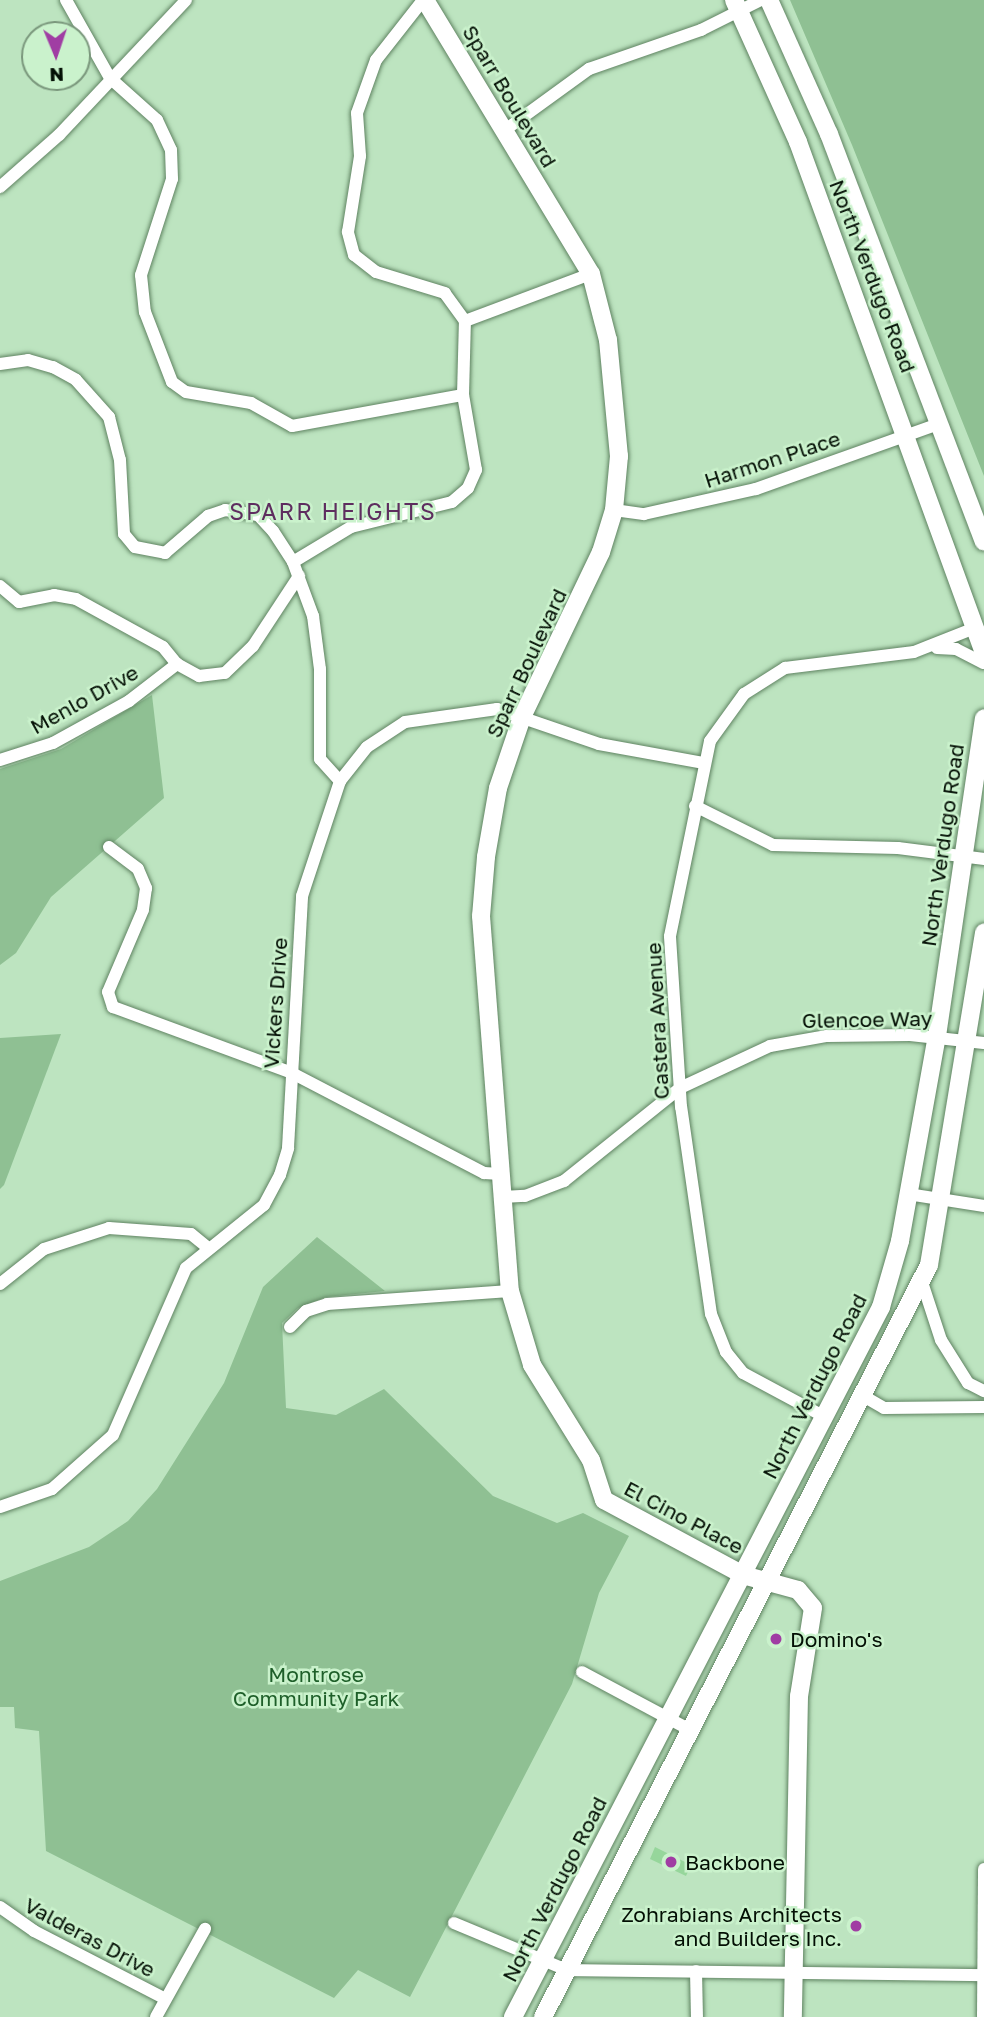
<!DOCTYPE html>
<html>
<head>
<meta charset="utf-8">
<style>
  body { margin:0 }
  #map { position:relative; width:984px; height:2017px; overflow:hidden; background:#bde4c0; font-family:"Golos Text",sans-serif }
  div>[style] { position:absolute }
  .green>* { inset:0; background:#8fc093 }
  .building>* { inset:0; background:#96d69b }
  .roads { filter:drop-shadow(0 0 2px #5f8361) drop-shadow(0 0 2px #5f8361) }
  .street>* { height:12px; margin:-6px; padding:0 6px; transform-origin:6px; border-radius:6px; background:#fff }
  .secondary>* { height:18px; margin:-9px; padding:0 9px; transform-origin:9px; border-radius:9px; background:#fff }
  .dots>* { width:19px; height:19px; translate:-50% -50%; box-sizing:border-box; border:4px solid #caf2cc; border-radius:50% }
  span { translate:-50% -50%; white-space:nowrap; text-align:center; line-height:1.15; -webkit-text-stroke:5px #caf2cc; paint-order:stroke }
  .street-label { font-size:21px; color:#030f04 }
  .poi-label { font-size:21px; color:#030f04 }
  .left { translate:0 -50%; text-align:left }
  .right { translate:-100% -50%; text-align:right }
  .park-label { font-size:21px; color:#1e5f29 }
  .neighbourhood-label { font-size:23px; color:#5e2d5f; letter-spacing:2px }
  .north { position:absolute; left:21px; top:21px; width:70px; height:70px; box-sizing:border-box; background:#caf2cc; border:2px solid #7a977c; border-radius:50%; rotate:178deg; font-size:19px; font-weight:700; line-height:28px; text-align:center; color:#030f04 }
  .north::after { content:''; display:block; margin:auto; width:24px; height:32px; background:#a03da3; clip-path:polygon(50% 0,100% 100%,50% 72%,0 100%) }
</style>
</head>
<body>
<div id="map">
  <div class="green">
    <i style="clip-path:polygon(790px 0,984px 0,984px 476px,852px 145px)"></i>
    <i style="clip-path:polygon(152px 695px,164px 798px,51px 897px,16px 953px,0 965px,0 769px,61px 749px)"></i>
    <i style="clip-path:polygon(61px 1034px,4px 1185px,0 1189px,0 1038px)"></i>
    <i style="clip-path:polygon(317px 1237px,385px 1291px,326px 1297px,298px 1308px,282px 1323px,286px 1408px,336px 1415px,384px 1389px,493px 1496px,557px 1523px,583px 1513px,629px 1536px,599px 1593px,572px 1684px,410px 1997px,358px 1970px,334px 1998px,46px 1851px,39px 1731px,15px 1728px,14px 1707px,0 1707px,0 1581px,89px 1547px,128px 1521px,157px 1489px,224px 1383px,263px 1287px)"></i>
  </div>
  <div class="building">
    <i style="clip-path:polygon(655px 1847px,691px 1865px,686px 1876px,650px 1859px)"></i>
  </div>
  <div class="roads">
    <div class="street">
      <i style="left:66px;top:0;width:90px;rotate:60.6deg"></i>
      <i style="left:110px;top:78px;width:63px;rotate:41.8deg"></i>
      <i style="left:157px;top:120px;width:33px;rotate:65deg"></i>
      <i style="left:171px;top:150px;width:29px;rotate:88deg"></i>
      <i style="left:172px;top:179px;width:101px;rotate:107.9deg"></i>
      <i style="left:141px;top:275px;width:37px;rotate:84deg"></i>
      <i style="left:145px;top:312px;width:75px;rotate:68.9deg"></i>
      <i style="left:172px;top:382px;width:17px;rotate:36deg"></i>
      <i style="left:186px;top:392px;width:66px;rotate:9.6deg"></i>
      <i style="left:251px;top:403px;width:47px;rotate:29.3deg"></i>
      <i style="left:292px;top:426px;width:174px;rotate:-10.3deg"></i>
      <i style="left:505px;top:130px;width:104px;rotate:-36deg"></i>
      <i style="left:589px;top:69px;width:119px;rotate:-19.2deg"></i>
      <i style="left:701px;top:30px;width:67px;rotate:-26.6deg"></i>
      <i style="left:0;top:187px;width:79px;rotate:-41.4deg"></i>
      <i style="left:59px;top:135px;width:185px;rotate:-46.7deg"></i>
      <i style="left:465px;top:321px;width:134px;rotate:-20.5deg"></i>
      <i style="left:0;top:364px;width:28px;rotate:-8deg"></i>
      <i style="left:28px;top:360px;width:26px;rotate:16deg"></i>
      <i style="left:53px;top:367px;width:26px;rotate:29deg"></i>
      <i style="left:76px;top:380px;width:50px;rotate:48.3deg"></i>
      <i style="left:109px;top:417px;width:44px;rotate:75.7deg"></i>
      <i style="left:120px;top:460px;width:74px;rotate:86.9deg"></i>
      <i style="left:124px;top:534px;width:17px;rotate:50deg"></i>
      <i style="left:135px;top:547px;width:31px;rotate:11deg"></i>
      <i style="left:165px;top:553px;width:57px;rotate:-40.7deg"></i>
      <i style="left:208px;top:516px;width:18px;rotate:-19deg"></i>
      <i style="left:225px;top:510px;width:33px;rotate:9deg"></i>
      <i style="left:258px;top:515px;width:22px;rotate:47deg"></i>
      <i style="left:273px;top:531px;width:37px;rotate:57deg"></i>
      <i style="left:293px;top:562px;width:58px;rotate:69.7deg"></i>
      <i style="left:313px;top:616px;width:53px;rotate:82.5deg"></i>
      <i style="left:320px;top:669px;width:90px;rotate:90deg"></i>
      <i style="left:320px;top:759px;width:30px;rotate:48deg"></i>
      <i style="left:614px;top:510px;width:30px;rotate:8deg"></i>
      <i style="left:644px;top:514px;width:115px;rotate:-12.6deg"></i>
      <i style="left:756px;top:489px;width:194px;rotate:-19.6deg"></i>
      <i style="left:293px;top:562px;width:68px;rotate:-31.1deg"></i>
      <i style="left:351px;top:527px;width:104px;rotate:-13.9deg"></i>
      <i style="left:452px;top:502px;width:21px;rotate:-41deg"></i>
      <i style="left:468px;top:488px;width:20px;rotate:-66deg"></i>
      <i style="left:476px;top:470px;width:76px;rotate:-99.8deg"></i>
      <i style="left:463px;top:395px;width:74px;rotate:-88.5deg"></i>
      <i style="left:465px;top:321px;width:34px;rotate:-126deg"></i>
      <i style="left:445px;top:293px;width:72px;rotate:-163.1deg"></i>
      <i style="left:376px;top:272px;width:28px;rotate:-142deg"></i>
      <i style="left:354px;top:255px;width:24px;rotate:-105deg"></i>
      <i style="left:348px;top:232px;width:77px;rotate:-81deg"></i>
      <i style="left:360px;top:156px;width:43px;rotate:-94deg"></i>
      <i style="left:357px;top:113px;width:56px;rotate:-70.3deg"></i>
      <i style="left:376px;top:60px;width:76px;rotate:-51.9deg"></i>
      <i style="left:0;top:586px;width:25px;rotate:40deg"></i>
      <i style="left:19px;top:602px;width:36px;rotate:-11deg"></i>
      <i style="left:54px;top:595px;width:22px;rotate:10deg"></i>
      <i style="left:76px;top:599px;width:99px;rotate:28.9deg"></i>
      <i style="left:163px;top:647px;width:22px;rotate:51deg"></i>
      <i style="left:937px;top:648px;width:19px;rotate:3deg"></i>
      <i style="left:956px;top:649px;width:31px;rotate:27deg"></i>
      <i style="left:0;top:760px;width:56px;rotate:-17.8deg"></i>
      <i style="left:53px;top:743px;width:87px;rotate:-28.9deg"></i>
      <i style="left:129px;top:701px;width:61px;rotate:-37.6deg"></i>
      <i style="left:177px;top:664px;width:25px;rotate:29deg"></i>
      <i style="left:199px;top:676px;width:26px;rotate:-7deg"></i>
      <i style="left:225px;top:673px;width:39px;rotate:-44deg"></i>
      <i style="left:253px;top:646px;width:84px;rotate:-56.7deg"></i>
      <i style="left:695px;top:806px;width:87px;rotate:26.6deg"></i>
      <i style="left:773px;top:845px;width:125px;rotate:1.4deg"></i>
      <i style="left:898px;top:848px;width:87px;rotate:7.3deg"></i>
      <i style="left:109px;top:847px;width:36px;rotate:37deg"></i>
      <i style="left:138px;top:869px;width:21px;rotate:67deg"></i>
      <i style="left:146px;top:888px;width:22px;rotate:98deg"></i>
      <i style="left:143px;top:910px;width:89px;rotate:113.1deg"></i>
      <i style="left:108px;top:992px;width:16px;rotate:72deg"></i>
      <i style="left:113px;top:1007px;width:189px;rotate:20.2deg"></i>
      <i style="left:290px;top:1072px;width:219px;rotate:27.5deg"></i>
      <i style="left:484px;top:1173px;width:17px;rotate:3deg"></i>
      <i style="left:908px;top:1194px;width:77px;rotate:9deg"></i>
      <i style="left:503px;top:1197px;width:22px;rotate:-3deg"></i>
      <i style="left:525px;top:1196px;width:42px;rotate:-21deg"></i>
      <i style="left:564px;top:1181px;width:149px;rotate:-38.7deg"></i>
      <i style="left:680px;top:1088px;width:99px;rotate:-25deg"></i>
      <i style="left:770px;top:1046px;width:58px;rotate:-10deg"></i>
      <i style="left:827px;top:1036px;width:83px;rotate:-0.7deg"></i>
      <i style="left:910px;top:1035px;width:74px;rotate:6.2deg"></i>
      <i style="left:922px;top:1282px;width:61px;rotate:71.9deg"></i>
      <i style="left:941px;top:1340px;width:51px;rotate:57.9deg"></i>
      <i style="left:968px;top:1383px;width:18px;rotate:27deg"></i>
      <i style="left:0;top:1284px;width:56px;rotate:-38.5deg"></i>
      <i style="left:44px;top:1249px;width:68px;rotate:-17.9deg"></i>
      <i style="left:109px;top:1228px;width:82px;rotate:4.2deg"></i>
      <i style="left:191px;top:1234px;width:22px;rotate:39deg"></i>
      <i style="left:290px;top:1327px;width:23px;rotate:-45deg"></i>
      <i style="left:306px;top:1311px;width:22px;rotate:-18deg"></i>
      <i style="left:327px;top:1304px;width:183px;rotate:-4.1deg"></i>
      <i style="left:865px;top:1397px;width:22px;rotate:30deg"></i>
      <i style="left:884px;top:1408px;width:100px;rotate:-0.6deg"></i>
      <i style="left:825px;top:1417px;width:93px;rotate:-151.8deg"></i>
      <i style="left:743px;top:1373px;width:27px;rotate:-129deg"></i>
      <i style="left:726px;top:1352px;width:41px;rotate:-111.5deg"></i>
      <i style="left:711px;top:1314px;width:209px;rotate:-98.2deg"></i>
      <i style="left:681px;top:1107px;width:171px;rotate:-93.7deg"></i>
      <i style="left:670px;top:936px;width:199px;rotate:-78.4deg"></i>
      <i style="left:710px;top:741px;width:58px;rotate:-54.1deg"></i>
      <i style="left:744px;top:694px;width:49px;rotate:-32.4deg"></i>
      <i style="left:785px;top:668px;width:130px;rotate:-7.1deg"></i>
      <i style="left:914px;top:652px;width:68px;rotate:-21.6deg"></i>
      <i style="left:0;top:1507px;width:55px;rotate:-19.1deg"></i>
      <i style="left:52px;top:1489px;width:81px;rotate:-41.5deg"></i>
      <i style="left:113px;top:1435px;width:182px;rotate:-66.4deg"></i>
      <i style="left:186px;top:1268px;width:100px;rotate:-38.9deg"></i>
      <i style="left:264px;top:1205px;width:34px;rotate:-62deg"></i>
      <i style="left:280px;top:1175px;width:28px;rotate:-73deg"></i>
      <i style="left:288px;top:1148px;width:252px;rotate:-86.8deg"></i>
      <i style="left:302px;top:896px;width:121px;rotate:-71.7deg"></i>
      <i style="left:340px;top:781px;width:43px;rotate:-51.5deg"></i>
      <i style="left:367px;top:747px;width:45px;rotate:-33.3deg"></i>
      <i style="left:405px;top:722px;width:93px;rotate:-8deg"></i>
      <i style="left:497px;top:709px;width:108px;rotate:18.9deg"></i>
      <i style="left:599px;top:744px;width:107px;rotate:10.3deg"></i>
      <i style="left:582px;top:1672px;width:125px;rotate:28.2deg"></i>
      <i style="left:0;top:1907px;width:42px;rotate:35.2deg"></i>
      <i style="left:34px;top:1931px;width:146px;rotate:27.3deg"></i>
      <i style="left:454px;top:1923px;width:122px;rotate:22.6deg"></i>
      <i style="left:567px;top:1970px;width:417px;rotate:0.7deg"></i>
      <i style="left:696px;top:1971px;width:46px;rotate:88.8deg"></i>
      <i style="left:156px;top:2017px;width:101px;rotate:-60.9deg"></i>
      <i style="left:983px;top:2017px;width:148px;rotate:-89.6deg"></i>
    </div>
    <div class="secondary">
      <i style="left:425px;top:0;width:320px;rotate:58.8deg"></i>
      <i style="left:591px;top:274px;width:68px;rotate:75.6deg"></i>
      <i style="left:608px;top:340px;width:117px;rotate:84.6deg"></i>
      <i style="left:619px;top:456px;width:54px;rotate:95.3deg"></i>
      <i style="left:614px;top:510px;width:44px;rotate:107.2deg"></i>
      <i style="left:601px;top:552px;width:183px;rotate:115.6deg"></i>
      <i style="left:522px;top:717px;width:75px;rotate:108.7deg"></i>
      <i style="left:498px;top:788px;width:70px;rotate:99.9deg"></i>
      <i style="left:486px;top:857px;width:59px;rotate:94.8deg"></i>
      <i style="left:481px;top:916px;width:376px;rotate:85.6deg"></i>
      <i style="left:510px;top:1291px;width:77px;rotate:73.4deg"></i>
      <i style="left:532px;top:1365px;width:112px;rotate:58.2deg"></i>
      <i style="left:591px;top:1460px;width:42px;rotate:72deg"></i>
      <i style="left:604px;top:1500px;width:158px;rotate:28.3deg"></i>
      <i style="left:743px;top:1575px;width:57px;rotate:15.3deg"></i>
      <i style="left:798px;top:1590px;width:23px;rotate:50deg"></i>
      <i style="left:813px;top:1608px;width:89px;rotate:99deg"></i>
      <i style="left:799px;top:1696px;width:321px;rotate:91.1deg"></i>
      <i style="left:734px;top:0;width:156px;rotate:65.7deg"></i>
      <i style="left:798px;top:142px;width:544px;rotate:70deg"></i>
      <i style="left:769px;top:0;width:147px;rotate:65.9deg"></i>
      <i style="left:829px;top:134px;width:436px;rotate:69.2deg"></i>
      <i style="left:513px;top:2017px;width:800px;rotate:-62.6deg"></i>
      <i style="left:881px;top:1307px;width:69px;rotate:-73.9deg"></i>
      <i style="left:900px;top:1241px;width:208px;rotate:-79.8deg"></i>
      <i style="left:937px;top:1036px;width:321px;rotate:-81.6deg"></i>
      <i style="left:543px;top:2017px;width:845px;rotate:-62.83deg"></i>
      <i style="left:929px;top:1265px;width:337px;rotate:-80.6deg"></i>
    </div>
  </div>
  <div class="dots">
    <i style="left:776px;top:1639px;background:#a03da3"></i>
    <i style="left:671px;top:1862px;background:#a03da3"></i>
    <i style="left:856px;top:1926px;background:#a03da3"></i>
  </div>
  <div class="street-label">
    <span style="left:510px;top:96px;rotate:59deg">Sparr Boulevard</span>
    <span style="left:873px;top:276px;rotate:69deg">North Verdugo Road</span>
    <span style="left:772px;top:459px;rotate:-18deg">Harmon Place</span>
    <span style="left:526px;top:663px;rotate:-65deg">Sparr Boulevard</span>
    <span style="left:84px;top:699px;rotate:-29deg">Menlo Drive</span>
    <span style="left:942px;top:845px;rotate:-82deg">North Verdugo Road</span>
    <span style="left:275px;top:1003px;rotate:-86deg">Vickers Drive</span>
    <span style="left:867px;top:1019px;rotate:-1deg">Glencoe Way</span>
    <span style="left:657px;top:1021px;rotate:-93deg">Castera Avenue</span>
    <span style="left:814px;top:1386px;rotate:-63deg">North Verdugo Road</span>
    <span style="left:684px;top:1517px;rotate:28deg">El Cino Place</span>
    <span style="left:554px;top:1889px;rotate:-63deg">North Verdugo Road</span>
    <span style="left:90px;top:1937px;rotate:28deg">Valderas Drive</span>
  </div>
  <div class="poi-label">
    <span class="left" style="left:790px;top:1639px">Domino's</span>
    <span class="left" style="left:685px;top:1862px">Backbone</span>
    <span class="right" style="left:842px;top:1926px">Zohrabians Architects<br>and Builders Inc.</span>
  </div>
  <div class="park-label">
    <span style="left:316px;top:1686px">Montrose<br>Community Park</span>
  </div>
  <div class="neighbourhood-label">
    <span style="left:333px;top:511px">SPARR HEIGHTS</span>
  </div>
  <div class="north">N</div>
</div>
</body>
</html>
